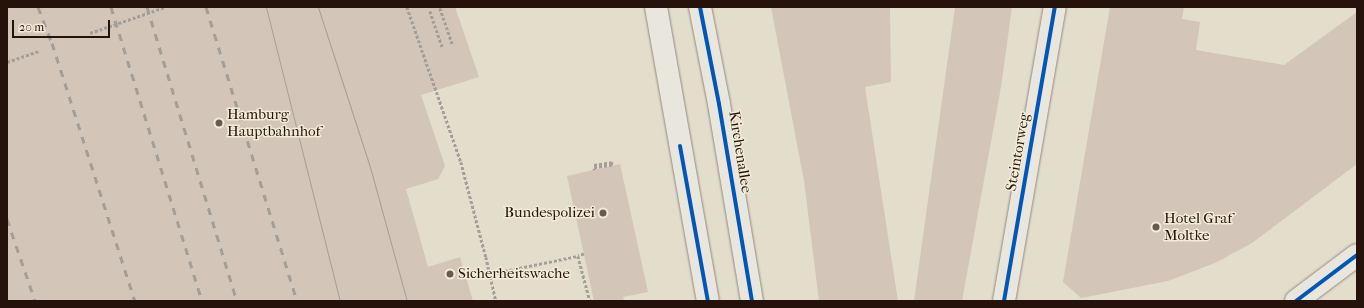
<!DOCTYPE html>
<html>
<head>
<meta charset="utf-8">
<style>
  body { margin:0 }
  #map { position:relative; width:1364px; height:308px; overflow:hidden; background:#e3ddcc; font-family:"IM FELL French Canon",serif }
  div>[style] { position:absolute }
  .building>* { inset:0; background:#d3c5b8 }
  .path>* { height:2.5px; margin-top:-1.25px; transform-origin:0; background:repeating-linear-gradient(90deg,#a39f98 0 3px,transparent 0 5px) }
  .roads { filter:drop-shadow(0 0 1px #908b81) drop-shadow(0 0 1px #908b81) }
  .minor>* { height:22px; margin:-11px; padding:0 11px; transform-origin:11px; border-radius:11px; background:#e9e6de }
  .tram>* { height:1px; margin:-0.5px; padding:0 0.5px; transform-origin:0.5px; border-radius:0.5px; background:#a39f98 }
  .rail>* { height:3px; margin-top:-1.5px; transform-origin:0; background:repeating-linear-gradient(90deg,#a39f98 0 7px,transparent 0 14px) }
  .path-bridge>* { height:2.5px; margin-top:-1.25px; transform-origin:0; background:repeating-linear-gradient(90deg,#a39f98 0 3px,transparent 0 5px) }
  .cycleway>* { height:4px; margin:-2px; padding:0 2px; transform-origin:2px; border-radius:2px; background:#0057b8 }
  .dots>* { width:11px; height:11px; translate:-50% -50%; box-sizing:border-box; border:2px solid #f3ecd8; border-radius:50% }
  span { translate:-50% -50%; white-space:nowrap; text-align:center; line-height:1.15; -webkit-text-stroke:3px #f3ecd8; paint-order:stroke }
  .poi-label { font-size:15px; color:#25130b }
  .left { translate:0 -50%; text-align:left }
  .right { translate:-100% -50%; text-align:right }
  .street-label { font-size:15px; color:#25130b }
  .frame { position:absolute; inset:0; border:8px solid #25130b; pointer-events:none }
  .scale { position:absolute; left:12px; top:20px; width:98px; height:18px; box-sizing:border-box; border:2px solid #25130b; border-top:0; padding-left:5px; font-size:12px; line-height:14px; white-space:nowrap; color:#25130b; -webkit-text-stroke:3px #f3ecd8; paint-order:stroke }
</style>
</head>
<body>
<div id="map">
  <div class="building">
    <i style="clip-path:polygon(7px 7px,455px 7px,479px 77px,421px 95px,445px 166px,438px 179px,406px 189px,428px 267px,460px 257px,473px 301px,7px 301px)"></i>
    <i style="clip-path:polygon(771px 7px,890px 7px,891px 82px,865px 87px,898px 301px,819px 301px,804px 181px)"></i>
    <i style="clip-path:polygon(955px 7px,1012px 7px,1001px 87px,962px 301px,914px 301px)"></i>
    <i style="clip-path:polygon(1110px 7px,1184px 7px,1182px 19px,1200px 22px,1196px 50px,1284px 65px,1357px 12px,1357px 164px,1252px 243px,1215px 263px,1168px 281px,1081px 298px,1063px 282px)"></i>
    <i style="clip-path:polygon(620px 164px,648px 292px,623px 297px,624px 301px,594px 301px,567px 176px)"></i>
  </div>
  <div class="path">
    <i style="left:407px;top:7px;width:164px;rotate:70.8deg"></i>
    <i style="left:461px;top:162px;width:98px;rotate:75.3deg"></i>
    <i style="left:486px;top:257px;width:45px;rotate:77.2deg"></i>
    <i style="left:440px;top:8px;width:39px;rotate:71deg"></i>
    <i style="left:430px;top:11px;width:40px;rotate:71.1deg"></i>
    <i style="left:7px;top:62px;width:34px;rotate:-19deg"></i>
    <i style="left:594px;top:165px;width:18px;rotate:-9deg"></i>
    <i style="left:612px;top:162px;width:3px;rotate:90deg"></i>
    <i style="left:612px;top:165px;width:18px;rotate:171deg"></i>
    <i style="left:594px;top:168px;width:2px;rotate:63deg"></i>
    <i style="left:584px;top:254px;width:6px;rotate:162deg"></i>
    <i style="left:578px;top:256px;width:47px;rotate:75.1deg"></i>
    <i style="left:490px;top:274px;width:90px;rotate:-11.6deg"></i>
  </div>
  <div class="roads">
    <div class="minor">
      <i style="left:656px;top:7px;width:299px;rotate:80deg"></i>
      <i style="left:700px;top:7px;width:99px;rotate:78.9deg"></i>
      <i style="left:719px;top:104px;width:200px;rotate:80.5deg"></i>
      <i style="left:1004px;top:301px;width:298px;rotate:-80.2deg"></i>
      <i style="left:1296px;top:301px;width:76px;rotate:-37deg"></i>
    </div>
  </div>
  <div class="tram">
    <i style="left:266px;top:7px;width:303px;rotate:75.9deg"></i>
    <i style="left:318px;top:7px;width:168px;rotate:72deg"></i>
    <i style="left:370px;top:167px;width:139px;rotate:74.6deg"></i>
  </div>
  <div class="rail">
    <i style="left:38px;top:7px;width:39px;rotate:69deg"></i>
    <i style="left:52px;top:43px;width:271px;rotate:72.2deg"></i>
    <i style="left:111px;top:7px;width:308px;rotate:72.8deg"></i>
    <i style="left:147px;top:7px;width:307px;rotate:73deg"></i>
    <i style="left:206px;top:7px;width:308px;rotate:72.8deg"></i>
    <i style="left:7px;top:219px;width:87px;rotate:71.1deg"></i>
  </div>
  <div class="path-bridge">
    <i style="left:90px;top:33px;width:79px;rotate:-19.1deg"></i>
  </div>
  <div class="cycleway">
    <i style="left:700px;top:7px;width:99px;rotate:78.9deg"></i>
    <i style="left:719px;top:104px;width:200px;rotate:80.5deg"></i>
    <i style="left:680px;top:146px;width:158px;rotate:79.8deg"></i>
    <i style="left:1004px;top:301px;width:298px;rotate:-80.2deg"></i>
    <i style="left:1296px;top:301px;width:76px;rotate:-37deg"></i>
  </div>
  <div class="dots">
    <i style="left:219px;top:123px;background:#685a4f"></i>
    <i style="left:603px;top:213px;background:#685a4f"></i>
    <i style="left:1156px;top:227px;background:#685a4f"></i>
    <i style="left:450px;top:274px;background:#685a4f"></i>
  </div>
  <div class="poi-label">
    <span class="left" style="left:227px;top:123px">Hamburg<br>Hauptbahnhof</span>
    <span class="right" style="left:595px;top:213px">Bundespolizei</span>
    <span class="left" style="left:1164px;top:227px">Hotel Graf<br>Moltke</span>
    <span class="left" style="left:458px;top:274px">Sicherheitswache</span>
  </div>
  <div class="street-label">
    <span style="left:740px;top:152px;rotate:81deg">Kirchenallee</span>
    <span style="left:1018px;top:152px;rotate:-80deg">Steintorweg</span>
  </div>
  <div class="frame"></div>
  <div class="scale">20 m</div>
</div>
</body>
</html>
